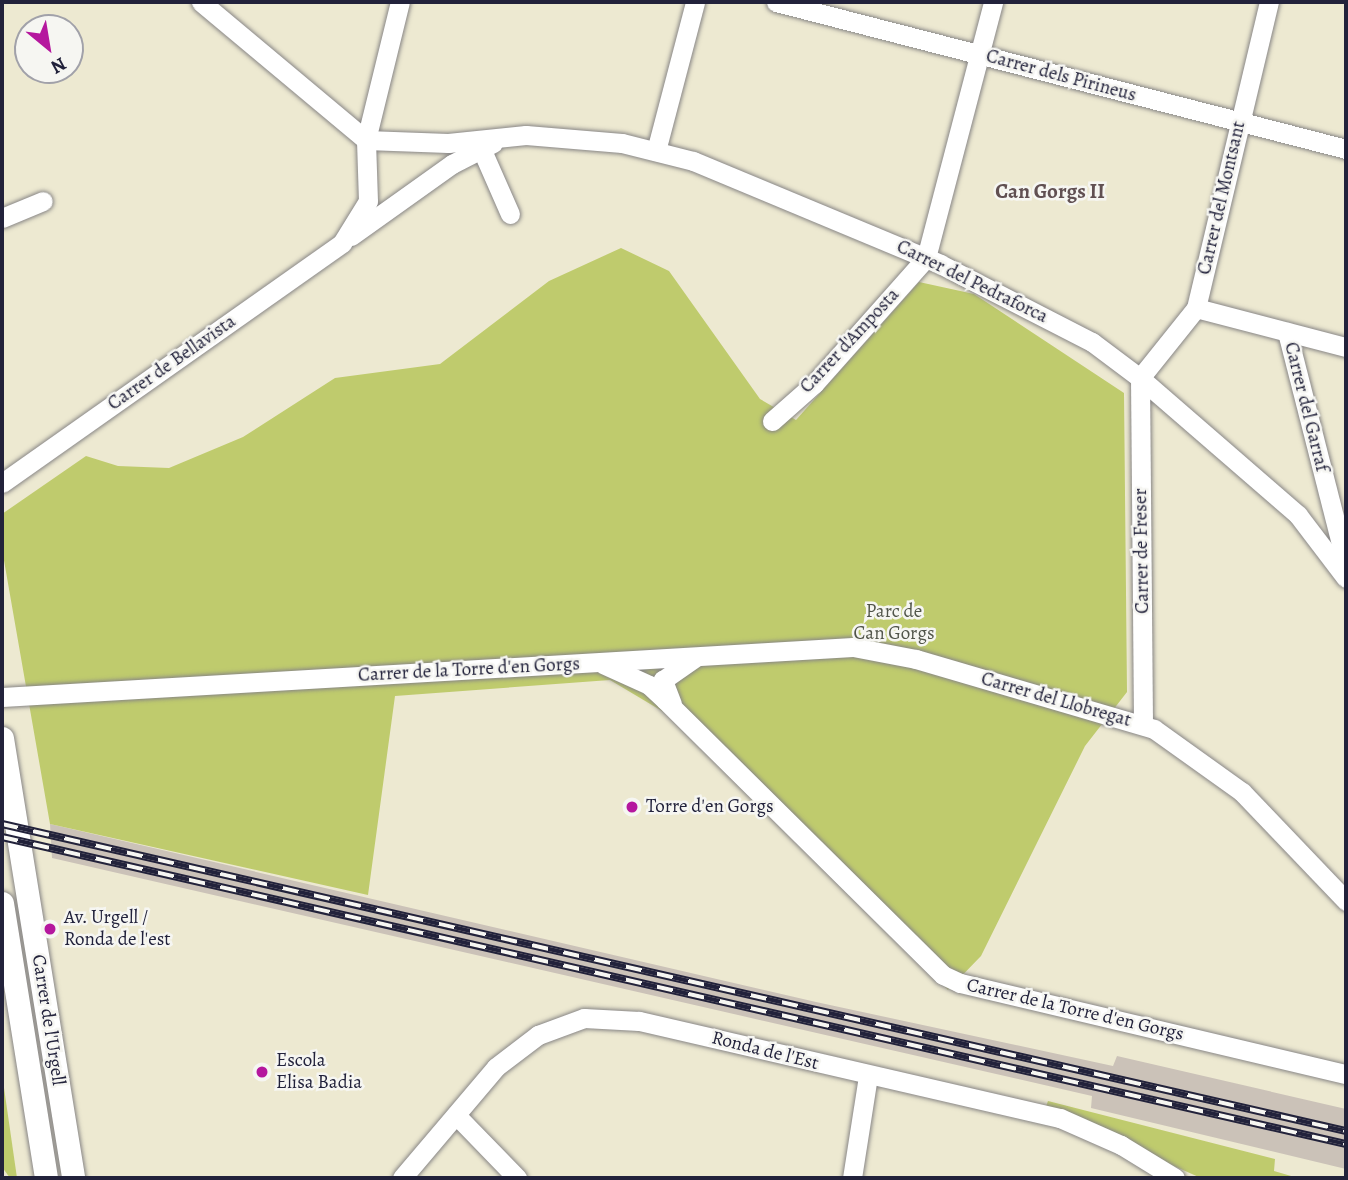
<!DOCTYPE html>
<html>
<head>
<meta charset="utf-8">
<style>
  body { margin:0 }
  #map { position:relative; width:1348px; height:1180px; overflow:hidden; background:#ede9d1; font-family:Alegreya,serif }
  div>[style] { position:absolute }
  .industrial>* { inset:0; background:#cbc2b8 }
  .green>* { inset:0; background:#bfcb6d }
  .roads { filter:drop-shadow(0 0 2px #888686) drop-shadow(0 0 2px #888686) }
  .minor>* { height:19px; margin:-9.5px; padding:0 9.5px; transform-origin:9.5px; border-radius:9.5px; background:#fff }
  .tertiary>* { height:23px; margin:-11.5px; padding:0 11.5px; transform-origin:11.5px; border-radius:11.5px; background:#fff }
  .rail>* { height:8px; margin-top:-4px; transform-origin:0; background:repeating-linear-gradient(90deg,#f6f6f2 0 16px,#22223b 0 32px); box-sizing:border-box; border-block:2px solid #22223b }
  .dots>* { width:19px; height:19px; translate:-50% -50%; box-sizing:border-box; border:4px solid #f6f6f2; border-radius:50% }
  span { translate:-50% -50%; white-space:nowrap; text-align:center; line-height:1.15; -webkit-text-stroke:5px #f6f6f2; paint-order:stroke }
  .street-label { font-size:19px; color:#22223b }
  .park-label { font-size:19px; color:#51554a }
  .poi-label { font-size:19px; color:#22223b }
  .left { translate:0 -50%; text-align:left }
  .neighbourhood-label { font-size:21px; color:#615052; font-weight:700 }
  .frame { position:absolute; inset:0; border:4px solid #22223b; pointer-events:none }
  .north { position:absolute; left:14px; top:14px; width:70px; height:70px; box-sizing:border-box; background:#f6f6f2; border:2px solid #a1a1a9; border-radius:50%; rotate:150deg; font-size:19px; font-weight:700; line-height:28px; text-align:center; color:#22223b }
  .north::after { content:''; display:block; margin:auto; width:24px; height:32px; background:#b5179e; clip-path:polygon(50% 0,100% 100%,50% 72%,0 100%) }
</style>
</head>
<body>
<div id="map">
  <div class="industrial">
    <i style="clip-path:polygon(50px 824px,816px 1002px,1113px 1066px,1117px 1056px,1346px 1109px,1346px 1169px,1091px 1108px,1092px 1096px,52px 858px)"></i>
  </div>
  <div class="green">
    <i style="clip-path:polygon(621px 248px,669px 271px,760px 399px,796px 420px,919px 282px,974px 294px,1124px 393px,1127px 692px,1085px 746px,981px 956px,948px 990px,667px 714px,610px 680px,395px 696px,368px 895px,50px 824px,2px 549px,2px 514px,86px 456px,118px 466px,169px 468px,243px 437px,335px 378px,440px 364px,549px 281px)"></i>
    <i style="clip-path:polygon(2px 1074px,17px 1178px,10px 1178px,2px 1167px)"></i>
    <i style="clip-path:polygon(1048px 1101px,1275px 1159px,1274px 1171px,1298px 1178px,1201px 1178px,1045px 1109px)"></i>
  </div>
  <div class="roads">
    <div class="minor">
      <i style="left:201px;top:2px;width:215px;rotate:39.9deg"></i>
      <i style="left:366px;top:140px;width:82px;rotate:2.1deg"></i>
      <i style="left:448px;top:143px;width:78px;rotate:-5.9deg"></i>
      <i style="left:526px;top:135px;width:96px;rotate:4.8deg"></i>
      <i style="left:622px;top:143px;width:73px;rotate:14.2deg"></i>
      <i style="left:693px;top:161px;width:268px;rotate:22.6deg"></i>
      <i style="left:940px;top:264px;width:171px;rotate:27.2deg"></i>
      <i style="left:1092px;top:342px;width:60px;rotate:36.9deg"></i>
      <i style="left:1140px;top:378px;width:209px;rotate:40.9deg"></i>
      <i style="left:1298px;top:515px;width:79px;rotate:52.7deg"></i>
      <i style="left:776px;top:2px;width:589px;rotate:14.46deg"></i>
      <i style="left:481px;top:148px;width:72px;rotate:66.3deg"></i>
      <i style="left:656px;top:151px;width:154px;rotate:-75.3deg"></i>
      <i style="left:2px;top:218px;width:44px;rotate:-22.5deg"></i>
      <i style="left:351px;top:236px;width:124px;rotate:-35.5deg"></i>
      <i style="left:452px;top:164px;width:46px;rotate:-27.1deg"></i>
      <i style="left:1196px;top:308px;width:155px;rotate:14.6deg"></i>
      <i style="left:1287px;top:332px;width:239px;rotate:75.7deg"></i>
      <i style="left:1140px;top:378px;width:90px;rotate:-51.3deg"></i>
      <i style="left:1196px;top:308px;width:315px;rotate:-76.6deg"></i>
      <i style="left:1140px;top:378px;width:347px;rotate:89.5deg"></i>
      <i style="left:772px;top:421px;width:56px;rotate:-41.4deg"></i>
      <i style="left:814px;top:384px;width:169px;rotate:-48.4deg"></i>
      <i style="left:926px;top:258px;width:265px;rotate:-75.3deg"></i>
      <i style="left:2px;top:483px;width:416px;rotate:-35.2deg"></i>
      <i style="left:342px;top:243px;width:49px;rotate:-58.2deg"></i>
      <i style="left:368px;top:201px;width:61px;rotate:-91.9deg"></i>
      <i style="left:366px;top:140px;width:142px;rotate:-76.2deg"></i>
      <i style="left:603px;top:664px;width:51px;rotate:24.5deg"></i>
      <i style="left:649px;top:685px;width:22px;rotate:43deg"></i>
      <i style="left:665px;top:700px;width:391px;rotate:44.7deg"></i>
      <i style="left:943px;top:975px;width:19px;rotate:25deg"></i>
      <i style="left:960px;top:983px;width:397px;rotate:13.3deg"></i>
      <i style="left:2px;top:697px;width:852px;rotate:-3.36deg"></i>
      <i style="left:853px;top:647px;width:64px;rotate:10.8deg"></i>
      <i style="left:916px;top:659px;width:248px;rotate:16.4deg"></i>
      <i style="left:1154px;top:729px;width:108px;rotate:35.6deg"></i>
      <i style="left:1242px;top:792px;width:151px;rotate:46.3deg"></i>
      <i style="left:672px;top:704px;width:26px;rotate:-111deg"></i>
      <i style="left:663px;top:680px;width:39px;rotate:-35deg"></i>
      <i style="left:456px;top:1115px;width:88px;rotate:45.9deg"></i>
      <i style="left:402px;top:1178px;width:145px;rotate:-49.7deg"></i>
      <i style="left:496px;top:1067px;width:53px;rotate:-37.3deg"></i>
      <i style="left:538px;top:1035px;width:49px;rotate:-20.3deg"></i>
      <i style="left:584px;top:1018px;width:55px;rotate:3.1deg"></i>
      <i style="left:639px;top:1021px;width:432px;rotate:13deg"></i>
      <i style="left:1060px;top:1118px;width:67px;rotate:23.9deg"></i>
      <i style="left:1121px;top:1145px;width:63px;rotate:31.4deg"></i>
      <i style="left:852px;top:1178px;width:103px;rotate:-81.1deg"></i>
    </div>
    <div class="tertiary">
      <i style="left:2px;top:738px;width:446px;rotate:80.8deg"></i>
      <i style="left:2px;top:903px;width:278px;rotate:80.9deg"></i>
    </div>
  </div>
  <div class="rail">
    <i style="left:2px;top:824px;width:1379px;rotate:12.87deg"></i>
    <i style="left:2px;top:837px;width:1379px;rotate:12.87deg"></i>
  </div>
  <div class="dots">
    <i style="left:632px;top:807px;background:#b5179e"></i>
    <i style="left:50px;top:929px;background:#b5179e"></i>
    <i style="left:262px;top:1072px;background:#b5179e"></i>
  </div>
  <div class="street-label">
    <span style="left:1061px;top:76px;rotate:15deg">Carrer dels Pirineus</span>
    <span style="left:1222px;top:198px;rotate:-77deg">Carrer del Montsant</span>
    <span style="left:972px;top:282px;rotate:26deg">Carrer del Pedraforca</span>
    <span style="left:850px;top:341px;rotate:-47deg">Carrer d'Amposta</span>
    <span style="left:172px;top:363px;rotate:-35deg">Carrer de Bellavista</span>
    <span style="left:1306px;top:407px;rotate:76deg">Carrer del Garraf</span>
    <span style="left:1142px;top:551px;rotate:-91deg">Carrer de Freser</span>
    <span style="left:469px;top:670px;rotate:-3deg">Carrer de la Torre d'en Gorgs</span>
    <span style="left:1056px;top:700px;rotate:16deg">Carrer del Llobregat</span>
    <span style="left:1075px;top:1010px;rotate:13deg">Carrer de la Torre d'en Gorgs</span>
    <span style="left:48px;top:1020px;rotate:81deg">Carrer de l'Urgell</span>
    <span style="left:765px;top:1051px;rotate:14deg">Ronda de l'Est</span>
  </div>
  <div class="park-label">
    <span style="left:894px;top:623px">Parc de<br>Can Gorgs</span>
  </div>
  <div class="poi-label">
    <span class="left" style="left:646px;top:807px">Torre d'en Gorgs</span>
    <span class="left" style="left:64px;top:929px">Av. Urgell /<br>Ronda de l'est</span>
    <span class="left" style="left:276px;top:1072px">Escola<br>Elisa Badia</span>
  </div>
  <div class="neighbourhood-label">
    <span style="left:1050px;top:191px">Can Gorgs II</span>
  </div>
  <div class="frame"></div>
  <div class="north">N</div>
</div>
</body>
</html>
